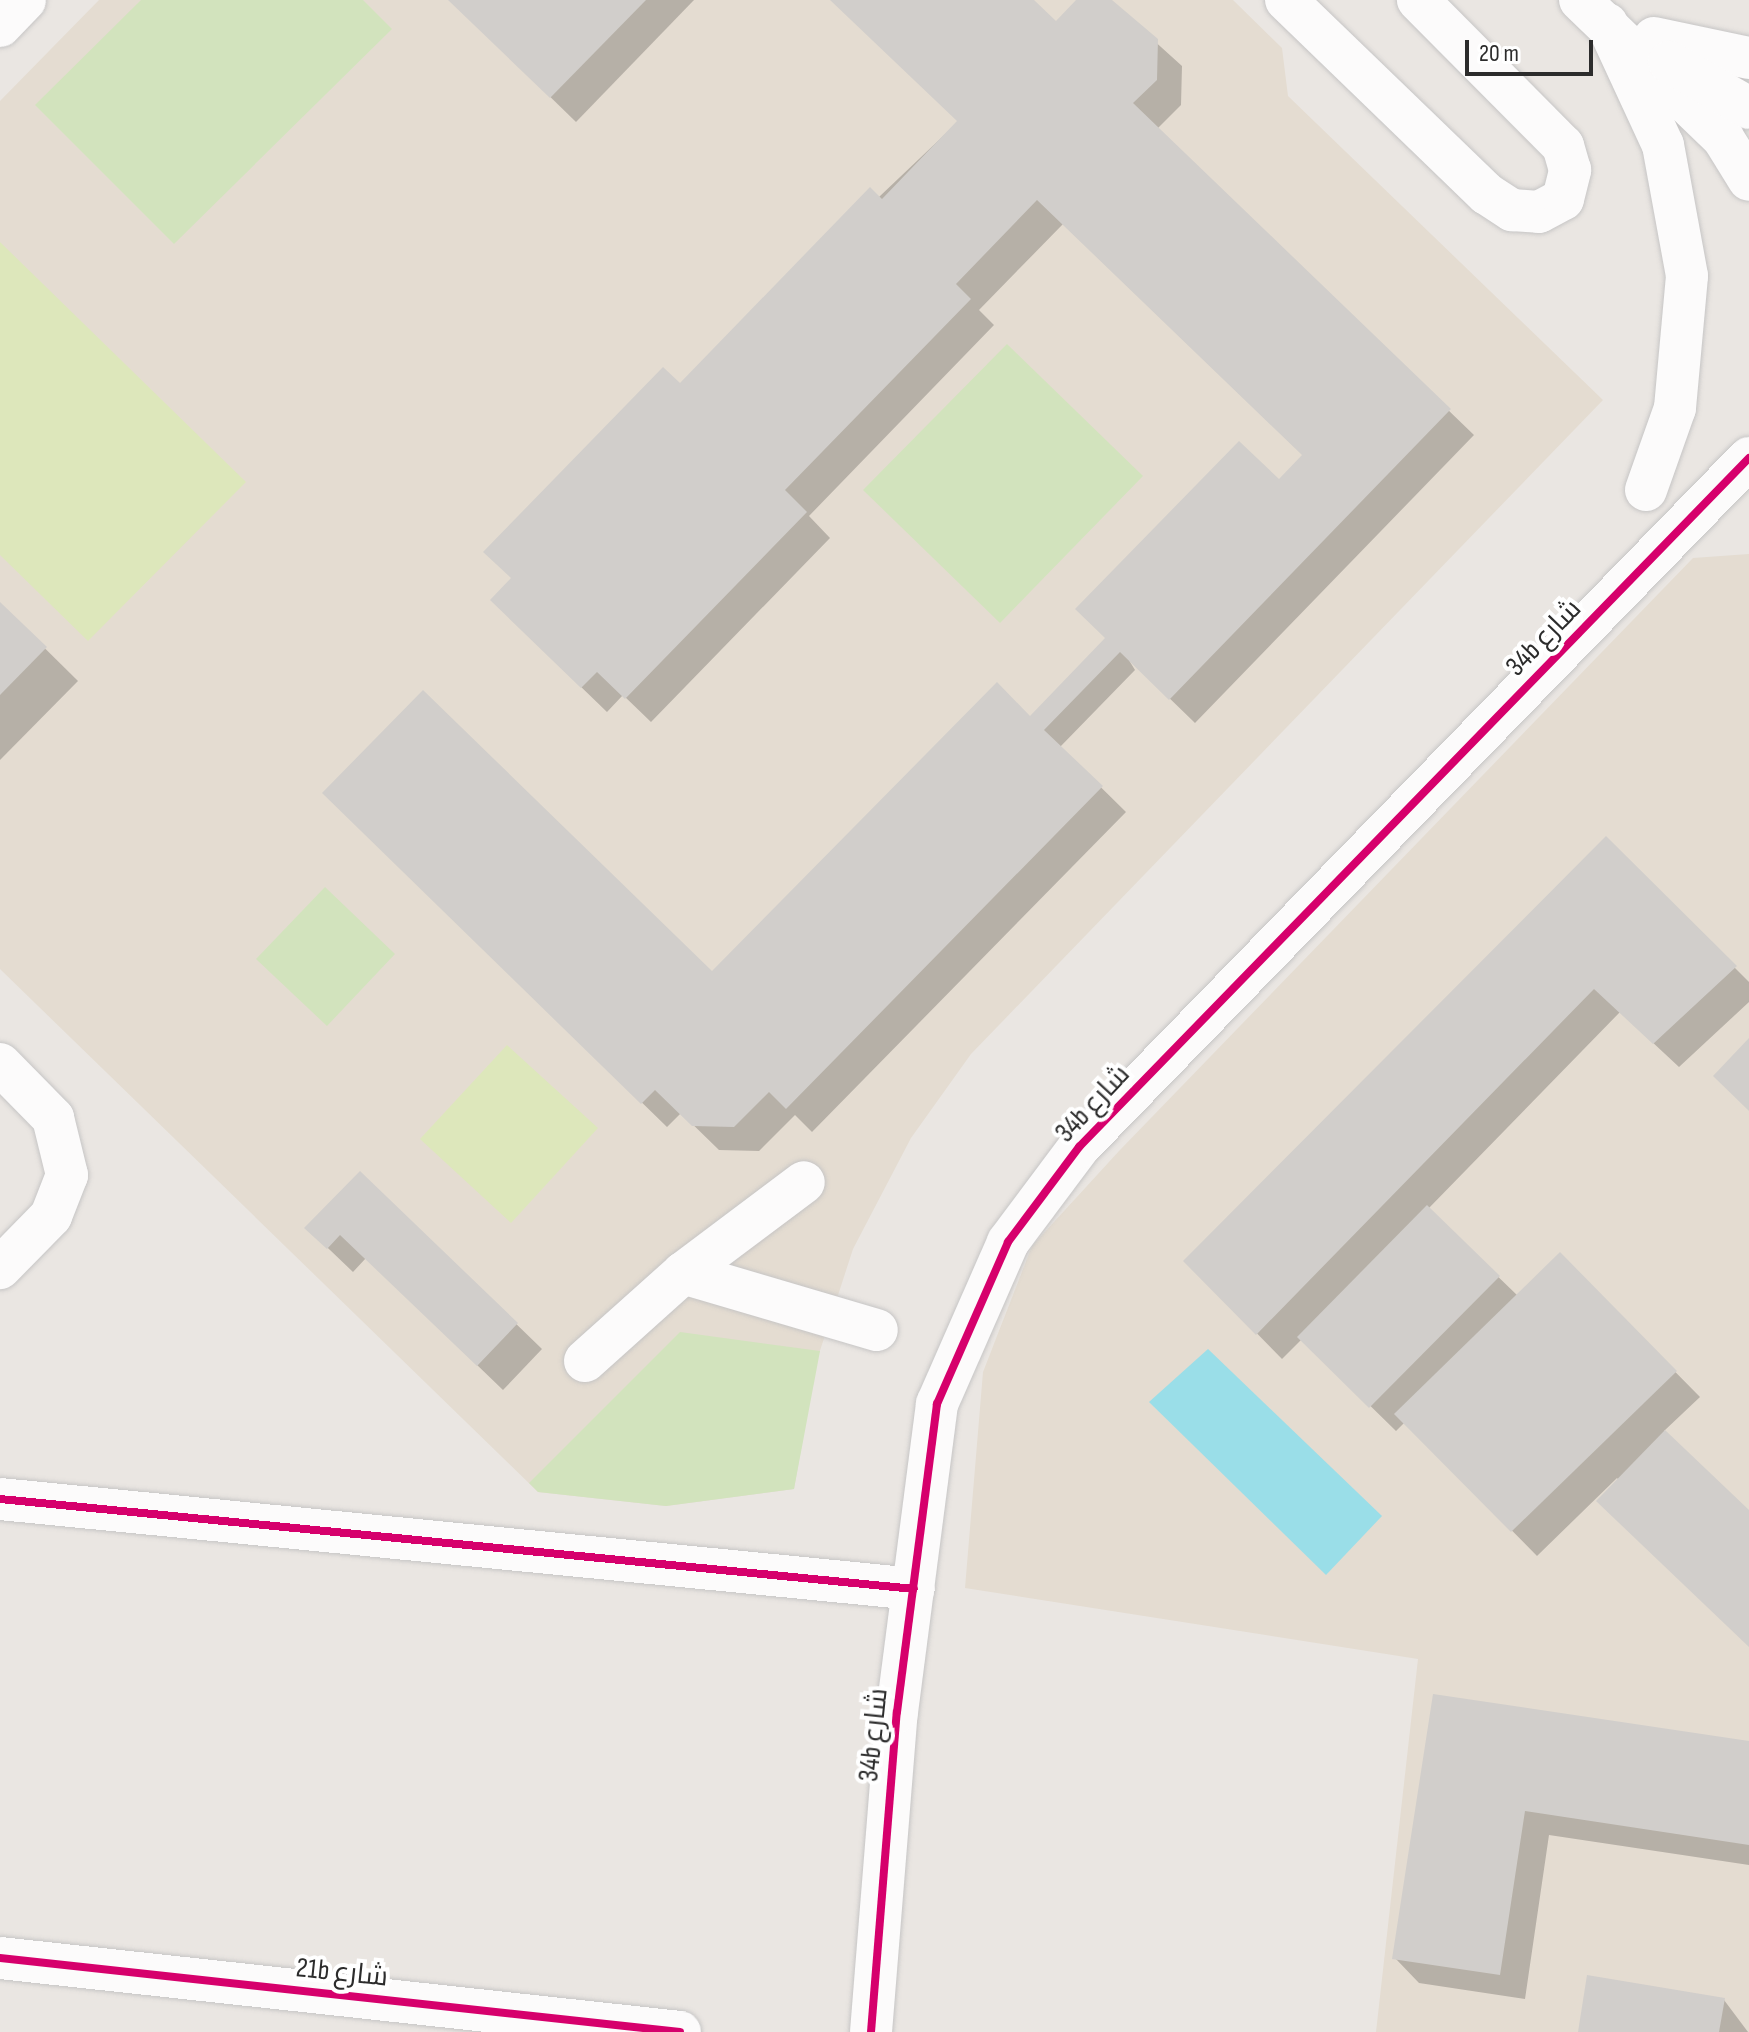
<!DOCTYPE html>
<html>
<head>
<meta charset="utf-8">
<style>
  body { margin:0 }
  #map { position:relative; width:1749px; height:2032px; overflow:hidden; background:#eae6e2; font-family:"Sofia Sans Condensed",Cairo,sans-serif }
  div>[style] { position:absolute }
  .education>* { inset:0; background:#e4dcd1 }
  .green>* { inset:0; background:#d2e3bd }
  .pitch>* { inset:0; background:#dde7bb }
  .water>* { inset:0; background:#9adee8 }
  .shadow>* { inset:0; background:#0003 }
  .building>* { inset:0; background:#d1cecb }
  .roads { filter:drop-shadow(0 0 2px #c6c5c5) drop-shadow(0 0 2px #c6c5c5) }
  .minor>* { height:42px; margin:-21px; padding:0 21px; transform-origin:21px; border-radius:21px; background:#fcfbfb }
  .cycleway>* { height:8px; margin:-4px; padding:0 4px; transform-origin:4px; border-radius:4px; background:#d6006c }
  span { translate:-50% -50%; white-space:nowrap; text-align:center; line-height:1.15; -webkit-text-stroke:8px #fff; paint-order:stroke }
  .street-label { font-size:28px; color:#2c2c2c }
  .scale { position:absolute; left:1465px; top:40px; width:128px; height:36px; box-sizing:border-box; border:4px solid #2c2c2c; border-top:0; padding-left:10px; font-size:24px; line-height:28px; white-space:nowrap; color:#2c2c2c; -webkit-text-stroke:6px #fff; paint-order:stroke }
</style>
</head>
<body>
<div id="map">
  <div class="education">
    <i style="clip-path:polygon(99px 0,1233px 0,1282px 48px,1288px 96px,1603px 400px,971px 1054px,911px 1138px,853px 1249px,816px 1363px,794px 1489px,666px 1506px,538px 1492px,0 969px,0 101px)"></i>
    <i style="clip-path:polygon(1749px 554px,1749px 2032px,1376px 2032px,1418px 1659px,965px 1588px,983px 1372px,1032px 1246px,1119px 1151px,1693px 558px)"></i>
  </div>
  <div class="green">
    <i style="clip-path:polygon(141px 0,363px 0,392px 29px,174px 244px,35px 105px)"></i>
    <i style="clip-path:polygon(1007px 344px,1143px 476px,1000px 623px,863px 490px)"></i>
    <i style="clip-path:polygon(325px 887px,395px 954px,327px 1026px,256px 959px)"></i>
    <i style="clip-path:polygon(680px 1332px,820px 1351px,794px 1489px,666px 1506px,538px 1492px,529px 1483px)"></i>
  </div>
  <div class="pitch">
    <i style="clip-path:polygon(0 242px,246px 482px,88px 641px,0 555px)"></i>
    <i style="clip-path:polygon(507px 1045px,598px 1128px,511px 1223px,420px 1139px)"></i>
  </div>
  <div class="water">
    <i style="clip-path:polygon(1208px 1349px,1382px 1516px,1326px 1575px,1149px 1402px)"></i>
  </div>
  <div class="shadow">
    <i style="clip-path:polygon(451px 0,694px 0,576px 122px)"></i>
    <i style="clip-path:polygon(832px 0,1031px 0,1056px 24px,1109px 0,1182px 66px,1181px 105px,1157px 129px,1474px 435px,1195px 723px,1127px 657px,1135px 670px,1060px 747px,1126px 812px,812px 1132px,795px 1115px,759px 1151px,719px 1150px,681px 1113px,667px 1127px,349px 817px,712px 974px,1030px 718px,1304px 456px,1063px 224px,979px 310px,994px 325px,809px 516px,830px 538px,651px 722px,623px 695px,607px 712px,517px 625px,680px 386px,959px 121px)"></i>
    <i style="clip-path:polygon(0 604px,78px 681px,0 760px)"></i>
    <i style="clip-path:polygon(1606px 839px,1749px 982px,1749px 1002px,1679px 1067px,1620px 1012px,1428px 1209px,1518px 1296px,1560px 1255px,1700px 1397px,1664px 1431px,1749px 1513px,1749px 1646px,1617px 1478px,1537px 1556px,1405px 1422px,1396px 1431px,1302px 1339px,1282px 1359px,1186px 1261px)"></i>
    <i style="clip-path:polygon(360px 1173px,542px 1349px,503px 1390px,366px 1258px,353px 1272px,307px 1228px)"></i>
    <i style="clip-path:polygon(1434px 1696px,1749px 1743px,1749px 1865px,1549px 1835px,1525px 1999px,1419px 1983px,1395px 1958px)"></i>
    <i style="clip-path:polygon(1724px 2000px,1748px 2032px,1580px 2032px)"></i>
  </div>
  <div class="building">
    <i style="clip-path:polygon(448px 0,646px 0,550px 98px)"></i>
    <i style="clip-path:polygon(830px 0,1034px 0,1056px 21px,1076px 0,1112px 0,1158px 39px,1157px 80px,1133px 103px,1451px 409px,1169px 700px,1120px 652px,1044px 730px,1103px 786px,786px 1109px,769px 1092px,734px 1127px,692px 1126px,655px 1090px,641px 1104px,322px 793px,423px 690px,712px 971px,997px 682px,1030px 716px,1105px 638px,1075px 609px,1239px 441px,1279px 479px,1302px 455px,1037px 200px,956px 284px,971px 299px,785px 490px,807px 512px,625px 699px,597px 672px,581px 688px,490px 600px,511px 578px,483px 552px,663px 367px,680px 383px,870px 187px,882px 199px,957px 121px)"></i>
    <i style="clip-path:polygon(0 602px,47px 647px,0 695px)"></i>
    <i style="clip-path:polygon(1606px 836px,1737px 966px,1653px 1044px,1594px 989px,1256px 1335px,1183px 1261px)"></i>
    <i style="clip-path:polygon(1749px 1038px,1749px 1111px,1713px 1076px)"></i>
    <i style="clip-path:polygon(360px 1171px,518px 1323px,477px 1366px,340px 1235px,327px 1249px,304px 1228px)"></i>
    <i style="clip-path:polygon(1427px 1205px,1500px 1276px,1369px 1408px,1297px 1337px)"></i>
    <i style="clip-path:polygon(1560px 1252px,1677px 1371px,1511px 1532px,1394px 1414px)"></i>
    <i style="clip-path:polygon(1665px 1430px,1749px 1510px,1749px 1647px,1596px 1501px)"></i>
    <i style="clip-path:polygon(1433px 1694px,1749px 1741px,1749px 1845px,1525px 1811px,1500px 1975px,1392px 1959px)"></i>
    <i style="clip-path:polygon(1587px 1975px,1725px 1998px,1719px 2032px,1578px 2032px)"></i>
  </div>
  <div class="roads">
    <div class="minor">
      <i style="left:1286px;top:0;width:279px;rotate:44deg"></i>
      <i style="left:1487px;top:194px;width:30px;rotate:33deg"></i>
      <i style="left:1512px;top:210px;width:27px;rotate:4deg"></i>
      <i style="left:1539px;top:212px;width:27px;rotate:-28deg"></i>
      <i style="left:1563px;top:199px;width:30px;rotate:-76deg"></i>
      <i style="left:1570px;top:170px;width:25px;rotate:-106deg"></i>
      <i style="left:1563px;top:146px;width:206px;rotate:-134.8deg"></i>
      <i style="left:1580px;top:0;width:199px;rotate:44deg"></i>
      <i style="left:1723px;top:138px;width:49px;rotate:58.2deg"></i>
      <i style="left:1607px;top:24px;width:133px;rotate:65.2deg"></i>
      <i style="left:1663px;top:145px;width:133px;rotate:79.6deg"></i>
      <i style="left:1687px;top:276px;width:133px;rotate:95.2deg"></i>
      <i style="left:1675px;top:408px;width:87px;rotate:109.5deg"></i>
      <i style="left:0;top:26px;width:36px;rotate:-46deg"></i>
      <i style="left:1654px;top:38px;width:97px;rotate:11.9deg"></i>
      <i style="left:1669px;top:62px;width:92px;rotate:29.9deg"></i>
      <i style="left:0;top:1064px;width:76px;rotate:45.5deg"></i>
      <i style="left:53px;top:1118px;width:59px;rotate:76.2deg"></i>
      <i style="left:67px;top:1175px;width:44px;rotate:111.3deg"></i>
      <i style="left:51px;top:1216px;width:73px;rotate:134.4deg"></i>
      <i style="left:683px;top:1273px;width:202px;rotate:16.4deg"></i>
      <i style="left:585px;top:1361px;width:132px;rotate:-41.9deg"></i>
      <i style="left:683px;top:1273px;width:151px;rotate:-36.9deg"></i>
      <i style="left:0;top:1499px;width:918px;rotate:5.62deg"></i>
      <i style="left:0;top:1958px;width:684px;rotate:6.21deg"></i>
      <i style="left:871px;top:2032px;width:321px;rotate:-85.4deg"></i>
      <i style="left:897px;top:1712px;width:311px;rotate:-82.6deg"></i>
      <i style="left:937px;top:1404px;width:177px;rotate:-66.3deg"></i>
      <i style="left:1008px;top:1242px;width:119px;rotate:-53.2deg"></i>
      <i style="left:1079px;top:1147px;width:961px;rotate:-45.8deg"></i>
    </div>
  </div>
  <div class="cycleway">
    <i style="left:0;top:1499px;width:918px;rotate:5.62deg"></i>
    <i style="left:0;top:1958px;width:684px;rotate:6.21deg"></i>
    <i style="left:871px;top:2032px;width:321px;rotate:-85.4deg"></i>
    <i style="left:897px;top:1712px;width:311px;rotate:-82.6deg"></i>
    <i style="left:937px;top:1404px;width:177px;rotate:-66.3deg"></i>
    <i style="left:1008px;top:1242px;width:119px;rotate:-53.2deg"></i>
    <i style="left:1079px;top:1147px;width:961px;rotate:-45.8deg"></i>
  </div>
  <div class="street-label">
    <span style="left:1544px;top:638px;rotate:-46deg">34b شارع</span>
    <span style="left:1093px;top:1104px;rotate:-47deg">34b شارع</span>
    <span style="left:874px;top:1735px;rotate:-84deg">34b شارع</span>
    <span style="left:342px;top:1973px;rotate:6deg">21b شارع</span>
  </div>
  <div class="scale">20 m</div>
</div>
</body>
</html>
